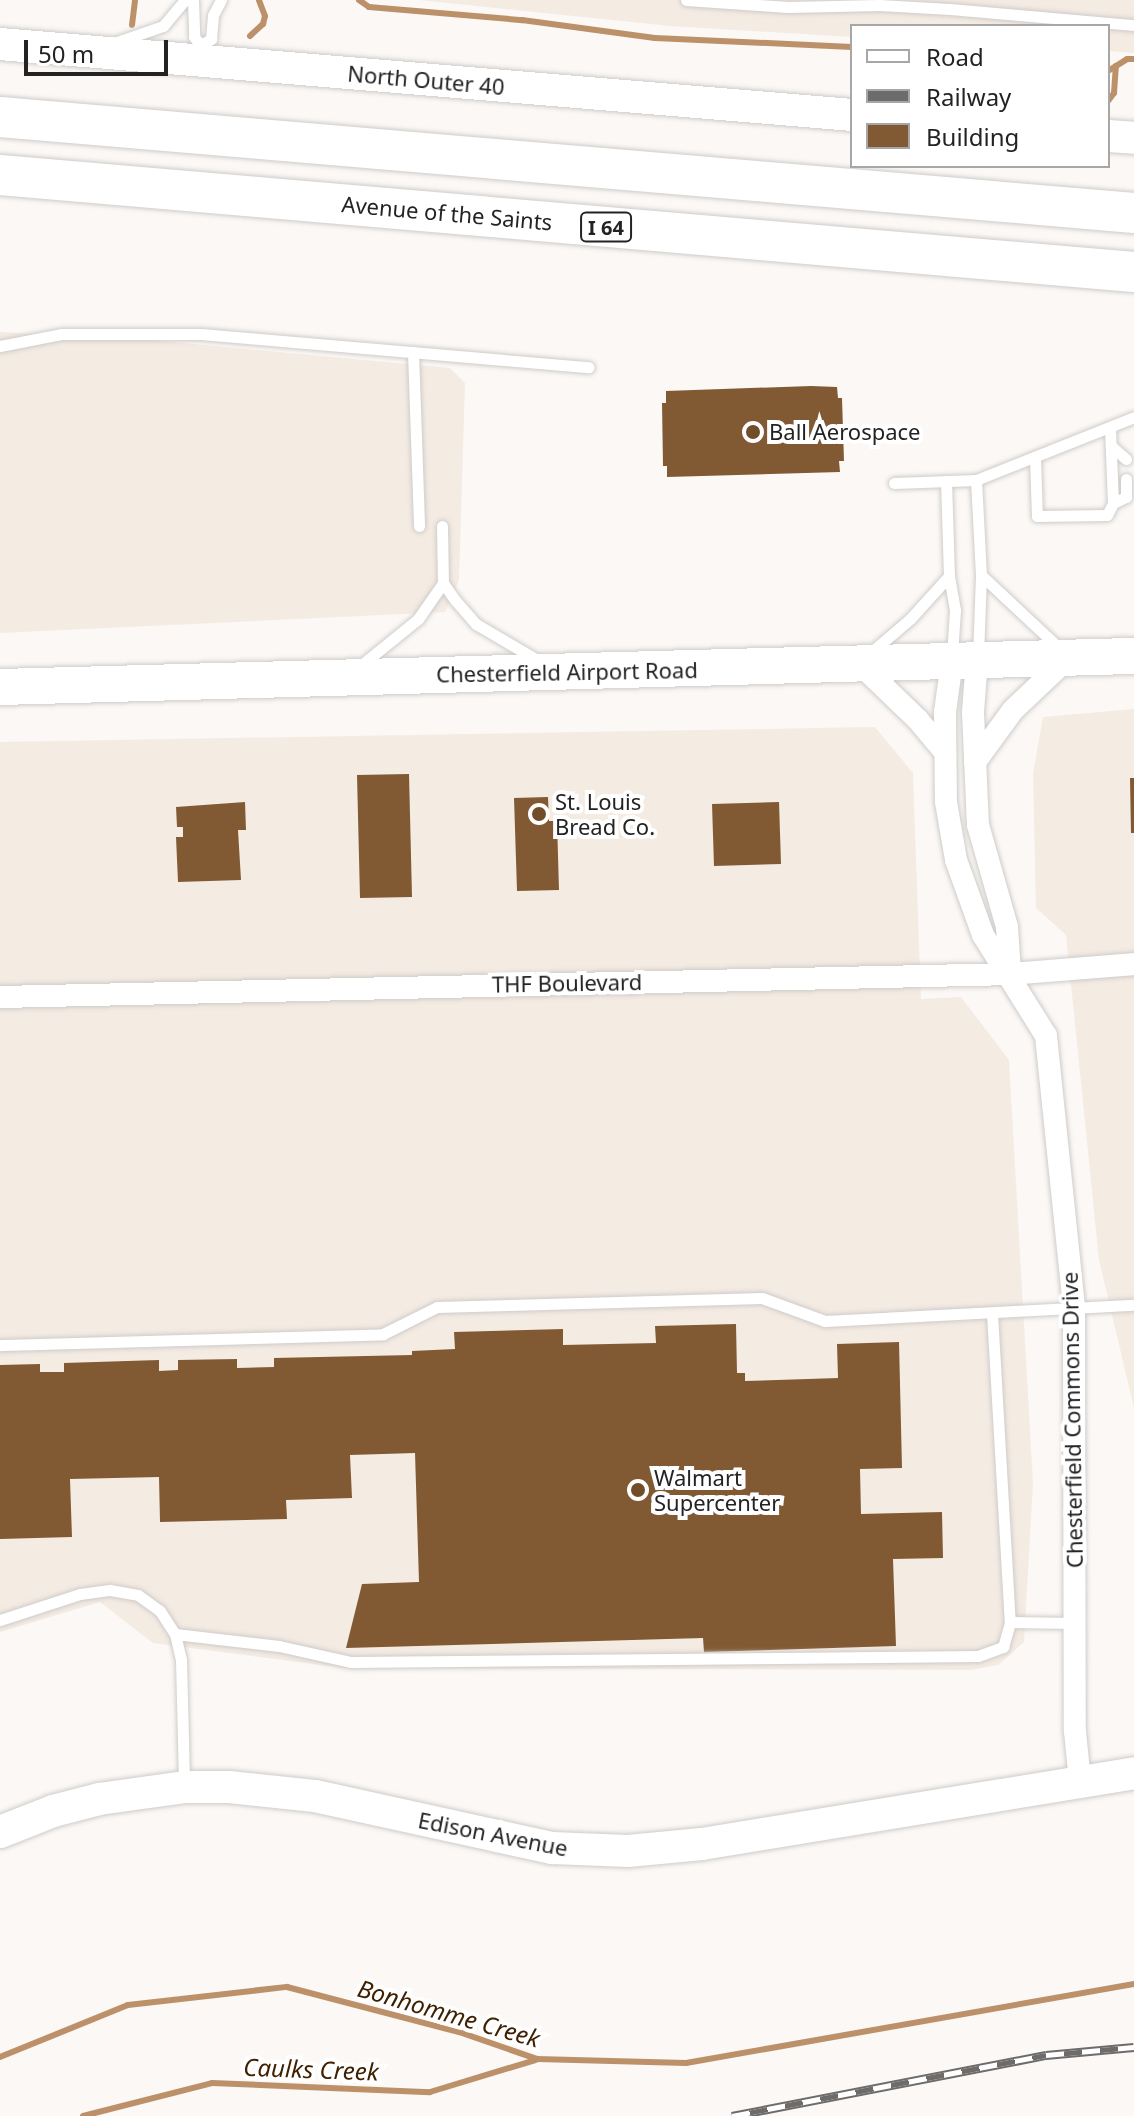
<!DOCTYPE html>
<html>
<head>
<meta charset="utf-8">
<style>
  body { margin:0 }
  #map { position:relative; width:1134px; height:2116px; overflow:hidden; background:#fbf8f6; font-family:"Noto Sans",sans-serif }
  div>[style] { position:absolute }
  .built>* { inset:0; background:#f4ebe3 }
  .stream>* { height:6px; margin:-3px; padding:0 3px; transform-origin:3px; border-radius:3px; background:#bc916a }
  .building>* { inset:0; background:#815a34 }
  .roads { filter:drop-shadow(0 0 2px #ceccc9) drop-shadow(0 0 2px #ceccc9) }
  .lane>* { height:11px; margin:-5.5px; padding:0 5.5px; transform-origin:5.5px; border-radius:5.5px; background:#fff }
  .street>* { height:22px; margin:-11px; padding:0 11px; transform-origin:11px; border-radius:11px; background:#fff }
  .secondary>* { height:32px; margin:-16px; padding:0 16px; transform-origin:16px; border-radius:16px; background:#fff }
  .primary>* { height:36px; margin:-18px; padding:0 18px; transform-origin:18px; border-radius:18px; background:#fff }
  .highway>* { height:40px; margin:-20px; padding:0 20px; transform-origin:20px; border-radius:20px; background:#fff }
  .rail>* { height:9px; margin-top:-4.5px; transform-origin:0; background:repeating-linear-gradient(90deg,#fff 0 18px,#6e6c6b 0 36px); box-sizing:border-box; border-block:2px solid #6e6c6b }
  .dots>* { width:22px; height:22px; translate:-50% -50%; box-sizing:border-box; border:4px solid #fff; border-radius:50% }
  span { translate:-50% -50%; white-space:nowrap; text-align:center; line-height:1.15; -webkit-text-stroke:8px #fff; paint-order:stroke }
  .shield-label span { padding:2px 6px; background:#fff; border:2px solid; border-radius:6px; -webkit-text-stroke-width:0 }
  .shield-label { font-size:20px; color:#242323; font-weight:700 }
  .street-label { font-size:22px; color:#242323 }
  .poi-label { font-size:22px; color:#242323 }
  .left { translate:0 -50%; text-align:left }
  .water-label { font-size:24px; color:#3f2102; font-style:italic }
  .legend { position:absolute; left:850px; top:24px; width:260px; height:144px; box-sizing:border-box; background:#fff; border:2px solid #a7a7a7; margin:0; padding:10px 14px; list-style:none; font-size:24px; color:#242323 }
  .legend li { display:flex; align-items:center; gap:16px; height:40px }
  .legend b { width:40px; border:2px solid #a7a7a7 }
  .scale { position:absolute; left:24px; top:40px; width:144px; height:36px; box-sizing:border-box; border:4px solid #242323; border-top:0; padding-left:10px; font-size:24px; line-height:28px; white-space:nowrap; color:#242323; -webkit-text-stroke:6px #fff; paint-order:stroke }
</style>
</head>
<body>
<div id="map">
  <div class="built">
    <i style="clip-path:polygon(419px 0,1134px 0,1134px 53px,1108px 51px,1108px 26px,852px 26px,852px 37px,670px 26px)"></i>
    <i style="clip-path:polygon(0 332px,150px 340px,450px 368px,465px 383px,459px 580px,445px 612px,0 633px)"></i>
    <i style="clip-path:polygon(1134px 709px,1134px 1408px,1099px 1260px,1066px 935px,1036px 908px,1033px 774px,1043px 717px)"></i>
    <i style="clip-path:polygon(875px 727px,913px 773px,921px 999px,961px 997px,1009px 1060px,1033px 1483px,1024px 1642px,998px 1665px,971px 1670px,343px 1668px,153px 1643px,100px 1602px,0 1632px,0 742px)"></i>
  </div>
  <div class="stream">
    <i style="left:359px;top:0;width:12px;rotate:35deg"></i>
    <i style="left:369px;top:7px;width:154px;rotate:4.9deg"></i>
    <i style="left:522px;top:20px;width:134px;rotate:7.7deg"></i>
    <i style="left:655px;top:38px;width:197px;rotate:2.6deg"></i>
    <i style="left:132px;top:25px;width:25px;rotate:-83deg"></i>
    <i style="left:250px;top:36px;width:18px;rotate:-43deg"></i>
    <i style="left:263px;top:24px;width:8px;rotate:-76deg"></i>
    <i style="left:265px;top:16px;width:17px;rotate:-111deg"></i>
    <i style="left:1108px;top:71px;width:22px;rotate:-32deg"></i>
    <i style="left:1127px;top:59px;width:7px"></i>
    <i style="left:1108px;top:101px;width:10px;rotate:-53deg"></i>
    <i style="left:1114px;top:93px;width:27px;rotate:-86deg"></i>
    <i style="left:0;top:2057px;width:138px;rotate:-22.1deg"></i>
    <i style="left:128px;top:2005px;width:160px;rotate:-6.5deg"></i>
    <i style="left:287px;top:1987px;width:178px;rotate:14.7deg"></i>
    <i style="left:459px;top:2032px;width:83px;rotate:19.1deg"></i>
    <i style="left:537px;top:2059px;width:149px;rotate:1.5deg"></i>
    <i style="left:686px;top:2063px;width:455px;rotate:-10deg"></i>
    <i style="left:83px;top:2116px;width:133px;rotate:-14.3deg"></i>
    <i style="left:212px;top:2083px;width:218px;rotate:2.4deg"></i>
    <i style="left:430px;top:2092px;width:110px;rotate:-16.9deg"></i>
  </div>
  <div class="building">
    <i style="clip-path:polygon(811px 386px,837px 387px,838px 398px,842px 398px,844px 461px,839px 461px,840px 472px,667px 477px,667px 466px,663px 466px,662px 403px,666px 403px,666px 391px)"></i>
    <i style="clip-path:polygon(409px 774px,412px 897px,360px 898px,357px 775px)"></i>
    <i style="clip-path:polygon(1130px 778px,1134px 778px,1134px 833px,1131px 833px)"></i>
    <i style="clip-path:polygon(548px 797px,549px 821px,557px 821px,559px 890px,517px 891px,514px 798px)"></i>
    <i style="clip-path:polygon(245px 802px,246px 830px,238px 830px,241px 880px,178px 882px,176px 837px,183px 837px,183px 827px,177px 827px,176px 807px)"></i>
    <i style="clip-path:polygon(779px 802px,781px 864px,714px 866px,712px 804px)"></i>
    <i style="clip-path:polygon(736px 1324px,737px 1373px,745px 1373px,745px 1381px,838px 1378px,837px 1344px,899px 1342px,902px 1468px,860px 1469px,861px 1514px,942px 1512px,943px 1558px,893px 1559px,896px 1646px,704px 1652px,703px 1638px,346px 1648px,362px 1584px,419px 1582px,415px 1453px,350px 1455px,352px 1498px,286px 1500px,287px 1519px,160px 1522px,159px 1477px,70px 1479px,72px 1537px,0 1539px,0 1365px,40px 1364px,40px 1372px,64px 1372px,64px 1363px,159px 1360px,159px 1371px,178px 1370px,178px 1360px,237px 1359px,237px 1368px,274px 1367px,274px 1358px,412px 1355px,412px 1351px,455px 1349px,454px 1332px,563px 1329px,563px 1345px,656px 1343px,655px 1326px)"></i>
  </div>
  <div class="roads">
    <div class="lane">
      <i style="left:193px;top:0;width:37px;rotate:88deg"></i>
      <i style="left:194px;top:37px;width:11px;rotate:49deg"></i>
      <i style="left:201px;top:45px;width:12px;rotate:90deg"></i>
      <i style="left:686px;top:0;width:102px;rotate:3.9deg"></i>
      <i style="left:788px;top:7px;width:91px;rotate:-1.3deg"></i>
      <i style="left:879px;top:5px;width:71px;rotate:3.2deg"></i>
      <i style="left:950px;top:9px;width:185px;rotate:5deg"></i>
      <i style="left:117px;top:42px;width:49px;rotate:-19.2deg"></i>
      <i style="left:163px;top:26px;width:34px;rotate:-50deg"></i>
      <i style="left:201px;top:45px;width:12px;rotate:-31deg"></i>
      <i style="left:211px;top:39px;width:24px;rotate:-85deg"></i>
      <i style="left:213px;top:15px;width:17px;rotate:-62deg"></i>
      <i style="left:0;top:346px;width:62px;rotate:-11.1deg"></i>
      <i style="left:61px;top:334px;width:140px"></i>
      <i style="left:201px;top:334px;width:389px;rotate:4.9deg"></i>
      <i style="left:413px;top:352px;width:174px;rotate:88deg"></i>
      <i style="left:1111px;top:446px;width:20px;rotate:41deg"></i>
      <i style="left:1035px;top:457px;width:59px;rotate:88.1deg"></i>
      <i style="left:1037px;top:516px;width:70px;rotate:-0.8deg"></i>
      <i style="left:1107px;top:515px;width:13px;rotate:-63deg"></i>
      <i style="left:1113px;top:503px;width:76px;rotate:-92.3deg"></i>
      <i style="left:976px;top:480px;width:95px;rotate:87deg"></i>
      <i style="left:981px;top:575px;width:80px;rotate:92.1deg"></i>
      <i style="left:946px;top:481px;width:95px;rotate:88.2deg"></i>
      <i style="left:949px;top:576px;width:35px;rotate:80deg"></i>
      <i style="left:955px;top:610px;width:45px;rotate:93.8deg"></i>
      <i style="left:894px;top:483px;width:82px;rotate:-2.1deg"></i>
      <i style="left:976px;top:480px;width:170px;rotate:-21.7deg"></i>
      <i style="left:1113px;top:503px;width:14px;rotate:-25deg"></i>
      <i style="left:1126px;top:497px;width:18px;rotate:-90deg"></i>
      <i style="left:442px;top:526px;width:57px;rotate:89deg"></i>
      <i style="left:443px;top:583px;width:21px;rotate:55deg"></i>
      <i style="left:455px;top:600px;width:32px;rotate:49deg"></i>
      <i style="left:476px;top:624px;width:73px;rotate:30.4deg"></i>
      <i style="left:981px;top:575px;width:108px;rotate:43.1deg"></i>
      <i style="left:869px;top:654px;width:54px;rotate:-40.5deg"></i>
      <i style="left:910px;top:619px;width:58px;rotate:-47.8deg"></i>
      <i style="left:360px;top:666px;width:75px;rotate:-39deg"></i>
      <i style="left:418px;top:619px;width:44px;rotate:-55.2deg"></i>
      <i style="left:992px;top:1313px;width:310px;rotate:86.7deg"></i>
      <i style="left:0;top:1345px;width:383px;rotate:-1.6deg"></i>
      <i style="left:383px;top:1334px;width:60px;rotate:-26.6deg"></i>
      <i style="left:437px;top:1307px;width:325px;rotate:-1.6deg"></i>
      <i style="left:762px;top:1298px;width:67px;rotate:20.1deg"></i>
      <i style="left:825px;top:1321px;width:309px;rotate:-3deg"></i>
      <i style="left:0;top:1620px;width:84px;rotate:-18deg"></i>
      <i style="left:80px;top:1594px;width:30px;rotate:-8deg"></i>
      <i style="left:110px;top:1590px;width:28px;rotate:10deg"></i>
      <i style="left:138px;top:1595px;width:27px;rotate:36deg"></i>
      <i style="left:160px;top:1611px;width:27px;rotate:57deg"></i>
      <i style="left:175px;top:1634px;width:26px;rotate:77deg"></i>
      <i style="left:181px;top:1659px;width:124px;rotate:88.6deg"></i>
      <i style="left:175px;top:1634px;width:105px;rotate:6.6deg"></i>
      <i style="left:279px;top:1646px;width:74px;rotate:12.5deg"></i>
      <i style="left:351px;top:1662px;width:627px;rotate:-0.55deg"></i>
      <i style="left:978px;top:1656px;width:27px;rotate:-20deg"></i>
      <i style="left:1003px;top:1647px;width:26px;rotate:-74deg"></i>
      <i style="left:1010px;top:1622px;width:65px;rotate:0.9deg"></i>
    </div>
    <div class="street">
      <i style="left:977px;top:660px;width:52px;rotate:94.4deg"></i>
      <i style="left:973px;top:712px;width:113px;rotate:87.5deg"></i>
      <i style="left:978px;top:825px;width:106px;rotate:74.1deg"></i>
      <i style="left:1007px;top:927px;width:46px;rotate:86.3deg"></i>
      <i style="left:952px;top:661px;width:51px;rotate:97.8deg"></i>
      <i style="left:945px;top:712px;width:90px;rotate:89.4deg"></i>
      <i style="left:946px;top:802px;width:59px;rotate:80.2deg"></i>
      <i style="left:956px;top:860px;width:80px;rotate:70.2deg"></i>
      <i style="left:983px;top:935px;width:119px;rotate:58deg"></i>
      <i style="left:1046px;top:1036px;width:274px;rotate:84.1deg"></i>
      <i style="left:1074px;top:1309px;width:422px;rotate:89.9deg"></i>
      <i style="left:1075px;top:1731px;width:51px;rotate:84.4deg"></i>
      <i style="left:859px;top:663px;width:82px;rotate:44deg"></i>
      <i style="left:918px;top:720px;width:42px;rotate:49.8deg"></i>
      <i style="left:975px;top:762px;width:64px;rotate:-53.8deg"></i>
      <i style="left:1013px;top:710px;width:77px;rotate:-43.4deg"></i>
      <i style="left:0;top:997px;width:1010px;rotate:-1.3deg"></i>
      <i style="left:1010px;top:974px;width:124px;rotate:-4.6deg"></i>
    </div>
    <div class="secondary">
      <i style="left:0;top:44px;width:855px;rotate:4.76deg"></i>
      <i style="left:1108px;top:136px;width:26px;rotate:4deg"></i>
      <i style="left:0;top:1832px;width:57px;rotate:-21.6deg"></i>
      <i style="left:53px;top:1811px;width:48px;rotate:-14.6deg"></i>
      <i style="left:99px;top:1799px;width:86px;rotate:-8deg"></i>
      <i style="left:184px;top:1787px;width:45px"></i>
      <i style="left:229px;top:1787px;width:86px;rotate:6deg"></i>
      <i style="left:315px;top:1796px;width:243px;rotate:12.4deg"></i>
      <i style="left:552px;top:1848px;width:76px;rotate:2.3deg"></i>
      <i style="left:628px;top:1851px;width:74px;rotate:-5.4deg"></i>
      <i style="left:702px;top:1844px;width:438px;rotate:-9.3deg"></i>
    </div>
    <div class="primary">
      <i style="left:0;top:687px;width:1134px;rotate:-1.57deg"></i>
    </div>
    <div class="highway">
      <i style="left:0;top:117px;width:1138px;rotate:4.84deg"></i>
      <i style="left:0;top:175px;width:1138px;rotate:4.89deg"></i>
    </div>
  </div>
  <div class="rail">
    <i style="left:732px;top:2116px;width:320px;rotate:-11deg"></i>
    <i style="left:1046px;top:2055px;width:88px;rotate:-5.2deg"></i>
  </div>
  <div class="dots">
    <i style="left:753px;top:432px;background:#724d29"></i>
    <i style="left:539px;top:814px;background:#724d29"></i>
    <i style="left:638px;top:1490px;background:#724d29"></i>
  </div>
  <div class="shield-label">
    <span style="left:606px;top:227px">I 64</span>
  </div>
  <div class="street-label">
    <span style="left:426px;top:80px;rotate:5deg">North Outer 40</span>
    <span style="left:447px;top:213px;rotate:5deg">Avenue of the Saints</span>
    <span style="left:567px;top:672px;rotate:-1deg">Chesterfield Airport Road</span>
    <span style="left:567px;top:983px;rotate:-1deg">THF Boulevard</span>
    <span style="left:1072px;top:1420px;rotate:-91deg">Chesterfield Commons Drive</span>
    <span style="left:493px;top:1834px;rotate:11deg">Edison Avenue</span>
  </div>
  <div class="poi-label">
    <span class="left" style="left:769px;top:432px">Ball Aerospace</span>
    <span class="left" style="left:555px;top:814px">St. Louis<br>Bread Co.</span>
    <span class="left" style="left:654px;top:1490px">Walmart<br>Supercenter</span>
  </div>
  <div class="water-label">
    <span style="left:449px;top:2013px;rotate:16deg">Bonhomme Creek</span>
    <span style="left:311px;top:2069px;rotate:2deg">Caulks Creek</span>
  </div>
  <ul class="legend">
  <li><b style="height:10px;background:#fff"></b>Road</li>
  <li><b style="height:10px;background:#6e6c6b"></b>Railway</li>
  <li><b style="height:22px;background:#815a34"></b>Building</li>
  </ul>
  <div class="scale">50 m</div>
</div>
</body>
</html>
